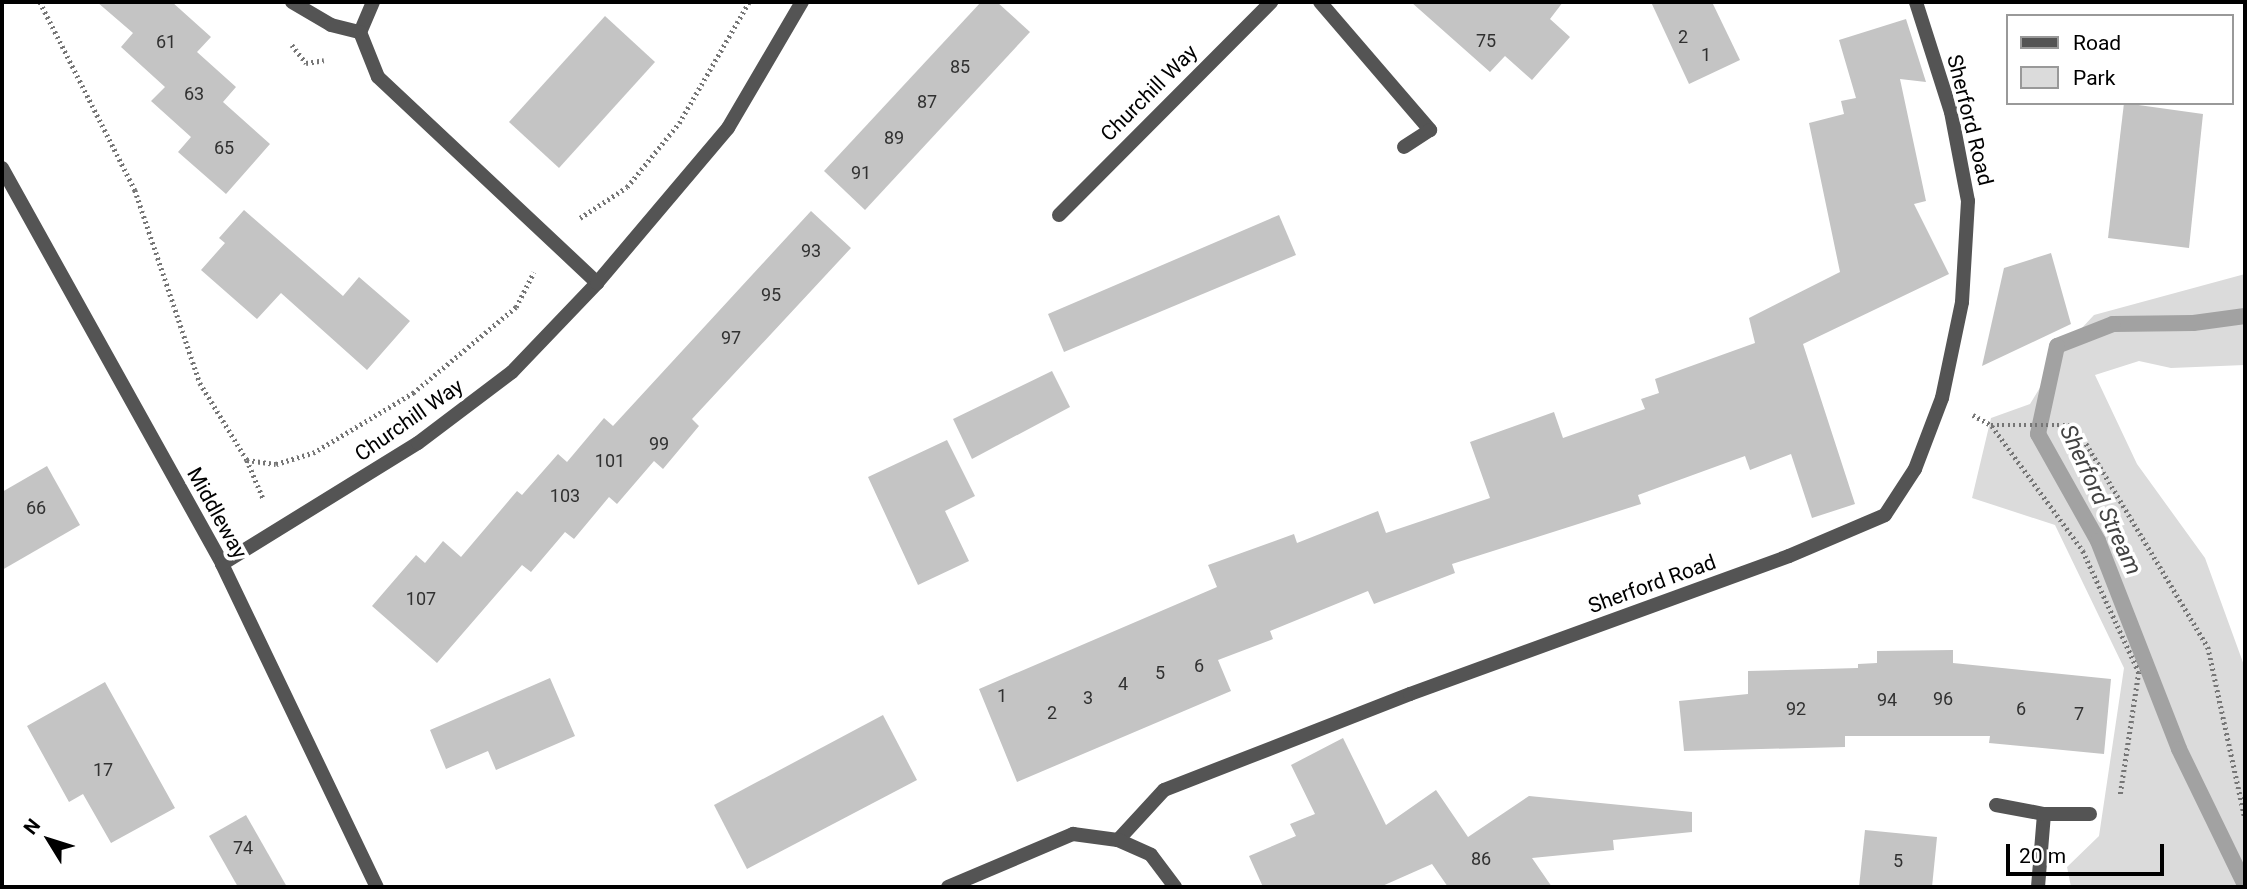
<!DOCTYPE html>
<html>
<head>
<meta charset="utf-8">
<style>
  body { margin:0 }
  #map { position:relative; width:2247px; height:889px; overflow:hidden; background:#fff; font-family:Roboto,sans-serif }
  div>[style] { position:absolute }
  .green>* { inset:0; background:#dbdbdb }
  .stream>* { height:16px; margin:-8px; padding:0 8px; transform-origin:8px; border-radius:8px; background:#a2a2a2 }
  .building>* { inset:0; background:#c4c4c4 }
  .path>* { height:4.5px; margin-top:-2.25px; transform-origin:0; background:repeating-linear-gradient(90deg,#767676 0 2px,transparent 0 5.5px) }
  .street>* { height:14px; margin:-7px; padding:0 7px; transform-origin:7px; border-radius:7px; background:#545454 }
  span { translate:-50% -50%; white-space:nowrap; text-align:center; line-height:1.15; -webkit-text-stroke:7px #fff; paint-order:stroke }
  .number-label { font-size:18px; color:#313131 }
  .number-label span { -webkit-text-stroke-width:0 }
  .street-label { font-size:21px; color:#000 }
  .water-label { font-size:23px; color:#434343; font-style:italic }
  .frame { position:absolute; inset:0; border:4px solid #000; pointer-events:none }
  .legend { position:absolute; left:2006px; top:14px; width:228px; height:91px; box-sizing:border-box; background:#fff; border:2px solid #999; margin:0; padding:9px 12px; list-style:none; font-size:21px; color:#000 }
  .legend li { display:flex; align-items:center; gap:14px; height:35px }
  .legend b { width:35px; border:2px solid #999 }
  .north { position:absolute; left:14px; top:805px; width:70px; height:70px; -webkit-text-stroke:5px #fff; paint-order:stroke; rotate:308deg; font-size:19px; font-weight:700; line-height:28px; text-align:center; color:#000 }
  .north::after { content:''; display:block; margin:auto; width:24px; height:32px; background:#000; clip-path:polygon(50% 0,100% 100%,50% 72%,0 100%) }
  .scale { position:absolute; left:2006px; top:844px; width:158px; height:32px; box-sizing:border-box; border:4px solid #000; border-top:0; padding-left:9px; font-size:21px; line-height:24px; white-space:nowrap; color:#000; -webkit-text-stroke:5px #fff; paint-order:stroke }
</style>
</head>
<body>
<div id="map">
  <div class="green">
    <i style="clip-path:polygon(2245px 274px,2245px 365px,2171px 368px,2139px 361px,2095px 375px,2137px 464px,2205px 558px,2245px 668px,2245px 887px,2071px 887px,2067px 867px,2099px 836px,2124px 668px,2055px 525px,1972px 498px,1991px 418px,2030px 404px,2066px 345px,2094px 315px)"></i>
  </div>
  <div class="stream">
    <i style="left:2245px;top:316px;width:52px;rotate:172.3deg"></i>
    <i style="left:2193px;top:323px;width:80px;rotate:179.3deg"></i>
    <i style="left:2113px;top:324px;width:60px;rotate:158.6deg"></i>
    <i style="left:2057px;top:346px;width:90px;rotate:102.2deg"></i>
    <i style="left:2038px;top:434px;width:123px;rotate:60.7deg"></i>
    <i style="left:2098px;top:541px;width:223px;rotate:68.7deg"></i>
    <i style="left:2179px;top:749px;width:151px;rotate:64.1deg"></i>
  </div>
  <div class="building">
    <i style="clip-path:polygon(97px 2px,172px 2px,211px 37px,197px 52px,236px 87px,223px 102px,270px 144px,226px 194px,178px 152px,191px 137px,151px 101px,165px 87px,121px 47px,133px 33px)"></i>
    <i style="clip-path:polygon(981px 2px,997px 2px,1030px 32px,865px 210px,824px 171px)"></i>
    <i style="clip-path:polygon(1411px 2px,1563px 2px,1550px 19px,1570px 37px,1532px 80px,1505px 56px,1490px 72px)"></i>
    <i style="clip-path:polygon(1651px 2px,1712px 2px,1740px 60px,1689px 84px)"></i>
    <i style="clip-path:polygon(605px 16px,655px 62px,559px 168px,509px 122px)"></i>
    <i style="clip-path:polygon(1906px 19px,1926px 82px,1900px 79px,1926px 201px,1914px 204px,1949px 274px,1803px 344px,1855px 504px,1812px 518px,1791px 454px,1750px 470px,1745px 456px,1638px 495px,1641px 504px,1452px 564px,1455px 573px,1374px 604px,1368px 591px,1270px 631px,1273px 639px,1218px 660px,1231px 691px,1017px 782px,979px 689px,1217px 587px,1208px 565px,1294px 534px,1297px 543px,1378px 511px,1386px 533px,1490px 498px,1470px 442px,1554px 412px,1563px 438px,1645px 409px,1641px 399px,1659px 393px,1655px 379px,1755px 343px,1749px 318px,1840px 272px,1809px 123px,1844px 114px,1841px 101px,1856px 98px,1839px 40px)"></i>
    <i style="clip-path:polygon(2124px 103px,2203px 114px,2189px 248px,2108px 238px)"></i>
    <i style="clip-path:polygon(244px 210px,343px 296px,359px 277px,410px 321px,367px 370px,281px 293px,257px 319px,201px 270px,225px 243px,219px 238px)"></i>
    <i style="clip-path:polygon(811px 211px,851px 248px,692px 419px,699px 426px,663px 469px,654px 461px,617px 504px,609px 497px,574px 539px,565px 532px,531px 572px,522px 565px,437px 663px,372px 606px,416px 555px,425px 563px,443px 541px,461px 557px,517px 491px,522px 495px,558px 454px,567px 462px,604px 418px,613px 426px)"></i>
    <i style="clip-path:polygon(1279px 215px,1296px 255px,1064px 352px,1048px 314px)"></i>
    <i style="clip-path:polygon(2051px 253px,2071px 324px,1982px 366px,2004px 268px)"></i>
    <i style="clip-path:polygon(1052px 371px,1070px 407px,972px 459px,953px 419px)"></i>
    <i style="clip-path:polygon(947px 440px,975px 496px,945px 511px,969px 561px,918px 585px,868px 477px)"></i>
    <i style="clip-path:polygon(47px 466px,80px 525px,2px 570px,2px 492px)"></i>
    <i style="clip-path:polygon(1953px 650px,1953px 663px,2111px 679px,2104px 754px,1989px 743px,1990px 736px,1845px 736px,1845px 747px,1684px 751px,1679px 701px,1748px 694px,1748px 671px,1858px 668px,1858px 664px,1877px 663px,1877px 651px)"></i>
    <i style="clip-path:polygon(550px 678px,575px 736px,496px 770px,488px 751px,446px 769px,430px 730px)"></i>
    <i style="clip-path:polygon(105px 682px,175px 808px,111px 843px,83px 794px,69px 802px,27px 726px)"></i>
    <i style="clip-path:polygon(883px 715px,917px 780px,747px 869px,714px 805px)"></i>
    <i style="clip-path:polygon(1343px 738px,1386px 825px,1436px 790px,1468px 837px,1529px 796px,1692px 812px,1692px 832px,1613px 840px,1614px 850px,1532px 858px,1552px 887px,1448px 887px,1432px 864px,1380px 887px,1263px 887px,1249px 856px,1296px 836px,1290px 824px,1315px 814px,1291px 765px)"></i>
    <i style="clip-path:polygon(246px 815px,287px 887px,238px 887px,209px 836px)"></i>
    <i style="clip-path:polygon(1865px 830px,1937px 837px,1932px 887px,1859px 887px)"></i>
  </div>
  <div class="path">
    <i style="left:40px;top:2px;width:211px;rotate:63.2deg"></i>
    <i style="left:135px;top:190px;width:204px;rotate:71.4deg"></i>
    <i style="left:200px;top:383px;width:90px;rotate:58.6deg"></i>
    <i style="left:247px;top:460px;width:41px;rotate:67.2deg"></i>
    <i style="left:292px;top:45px;width:23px;rotate:52deg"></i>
    <i style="left:306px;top:63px;width:18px;rotate:-9deg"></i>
    <i style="left:580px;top:218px;width:56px;rotate:-33.4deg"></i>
    <i style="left:627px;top:187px;width:82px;rotate:-50.9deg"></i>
    <i style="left:679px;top:123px;width:140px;rotate:-60deg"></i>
    <i style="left:1973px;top:415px;width:21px;rotate:29deg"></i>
    <i style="left:1991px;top:425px;width:84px"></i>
    <i style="left:2075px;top:425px;width:259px;rotate:59.1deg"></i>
    <i style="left:2208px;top:647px;width:175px;rotate:77.8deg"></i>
    <i style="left:1992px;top:426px;width:155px;rotate:53.9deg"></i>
    <i style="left:2083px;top:551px;width:133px;rotate:65.2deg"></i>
    <i style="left:2139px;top:672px;width:126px;rotate:98.6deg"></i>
    <i style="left:247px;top:460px;width:29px;rotate:8deg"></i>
    <i style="left:276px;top:464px;width:39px;rotate:-17deg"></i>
    <i style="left:313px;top:453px;width:117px;rotate:-31deg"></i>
    <i style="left:413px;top:393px;width:134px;rotate:-39.9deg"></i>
    <i style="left:516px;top:307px;width:39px;rotate:-63deg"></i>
  </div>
  <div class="street">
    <i style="left:292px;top:2px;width:45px;rotate:30.5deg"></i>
    <i style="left:331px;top:25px;width:30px;rotate:14deg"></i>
    <i style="left:373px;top:2px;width:33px;rotate:113deg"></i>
    <i style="left:360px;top:32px;width:48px;rotate:68.2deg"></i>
    <i style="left:378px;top:77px;width:301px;rotate:43.2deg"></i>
    <i style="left:1320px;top:2px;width:169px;rotate:49.3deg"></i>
    <i style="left:1430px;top:130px;width:31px;rotate:147deg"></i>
    <i style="left:2px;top:168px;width:453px;rotate:60.9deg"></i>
    <i style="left:222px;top:564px;width:358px;rotate:64.4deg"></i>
    <i style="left:1059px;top:215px;width:301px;rotate:-45.1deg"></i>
    <i style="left:222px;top:564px;width:230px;rotate:-31.7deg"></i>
    <i style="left:418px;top:443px;width:118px;rotate:-37.1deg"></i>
    <i style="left:512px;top:372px;width:123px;rotate:-46.3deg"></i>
    <i style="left:597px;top:283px;width:203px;rotate:-49.8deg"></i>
    <i style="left:728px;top:128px;width:146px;rotate:-59.6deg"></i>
    <i style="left:1996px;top:805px;width:49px;rotate:10.6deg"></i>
    <i style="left:2044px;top:814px;width:73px;rotate:94.7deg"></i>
    <i style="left:2044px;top:814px;width:46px"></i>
    <i style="left:1118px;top:840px;width:68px;rotate:-47.4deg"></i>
    <i style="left:1164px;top:790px;width:264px;rotate:-21.3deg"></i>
    <i style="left:1410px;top:694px;width:403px;rotate:-20deg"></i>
    <i style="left:1789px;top:556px;width:104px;rotate:-23.1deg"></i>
    <i style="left:1885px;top:515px;width:55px;rotate:-56.9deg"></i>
    <i style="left:1915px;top:469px;width:76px;rotate:-69.2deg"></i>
    <i style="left:1942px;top:398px;width:98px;rotate:-78.2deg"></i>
    <i style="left:1962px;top:302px;width:101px;rotate:-86.6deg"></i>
    <i style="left:1968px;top:201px;width:91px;rotate:-100.8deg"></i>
    <i style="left:1951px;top:112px;width:115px;rotate:-107.7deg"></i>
    <i style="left:948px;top:887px;width:136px;rotate:-23deg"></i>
    <i style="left:1073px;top:834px;width:45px;rotate:7.6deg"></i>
    <i style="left:1118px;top:840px;width:36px;rotate:24deg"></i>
    <i style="left:1151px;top:855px;width:40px;rotate:53deg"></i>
  </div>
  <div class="number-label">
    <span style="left:1683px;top:37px">2</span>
    <span style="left:1486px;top:41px">75</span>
    <span style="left:166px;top:42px">61</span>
    <span style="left:1706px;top:55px">1</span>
    <span style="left:960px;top:67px">85</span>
    <span style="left:194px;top:94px">63</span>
    <span style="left:927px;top:102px">87</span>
    <span style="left:894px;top:138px">89</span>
    <span style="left:224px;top:148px">65</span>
    <span style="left:861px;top:173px">91</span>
    <span style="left:811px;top:251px">93</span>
    <span style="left:771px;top:295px">95</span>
    <span style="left:731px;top:338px">97</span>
    <span style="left:659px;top:444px">99</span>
    <span style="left:610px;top:461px">101</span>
    <span style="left:565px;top:496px">103</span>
    <span style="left:36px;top:508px">66</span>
    <span style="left:421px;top:599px">107</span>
    <span style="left:1199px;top:666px">6</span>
    <span style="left:1160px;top:673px">5</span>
    <span style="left:1123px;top:684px">4</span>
    <span style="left:1002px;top:696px">1</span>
    <span style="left:1088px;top:698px">3</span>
    <span style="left:1943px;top:699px">96</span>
    <span style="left:1887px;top:700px">94</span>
    <span style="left:1796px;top:709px">92</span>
    <span style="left:2021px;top:709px">6</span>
    <span style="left:1052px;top:713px">2</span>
    <span style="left:2079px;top:714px">7</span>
    <span style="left:103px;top:770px">17</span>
    <span style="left:243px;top:848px">74</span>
    <span style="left:1481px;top:859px">86</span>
    <span style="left:1898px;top:861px">5</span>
  </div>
  <div class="street-label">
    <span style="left:1149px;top:93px;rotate:-45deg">Churchill Way</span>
    <span style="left:1970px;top:120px;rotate:76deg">Sherford Road</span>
    <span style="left:409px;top:420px;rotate:-35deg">Churchill Way</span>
    <span style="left:217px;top:513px;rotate:61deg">Middleway</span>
    <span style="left:1652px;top:584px;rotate:-20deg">Sherford Road</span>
  </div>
  <div class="water-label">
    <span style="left:2100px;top:500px;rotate:65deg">Sherford Stream</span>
  </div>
  <div class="frame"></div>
  <ul class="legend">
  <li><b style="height:9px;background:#545454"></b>Road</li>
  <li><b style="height:19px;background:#dbdbdb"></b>Park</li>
  </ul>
  <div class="north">N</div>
  <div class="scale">20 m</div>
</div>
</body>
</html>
